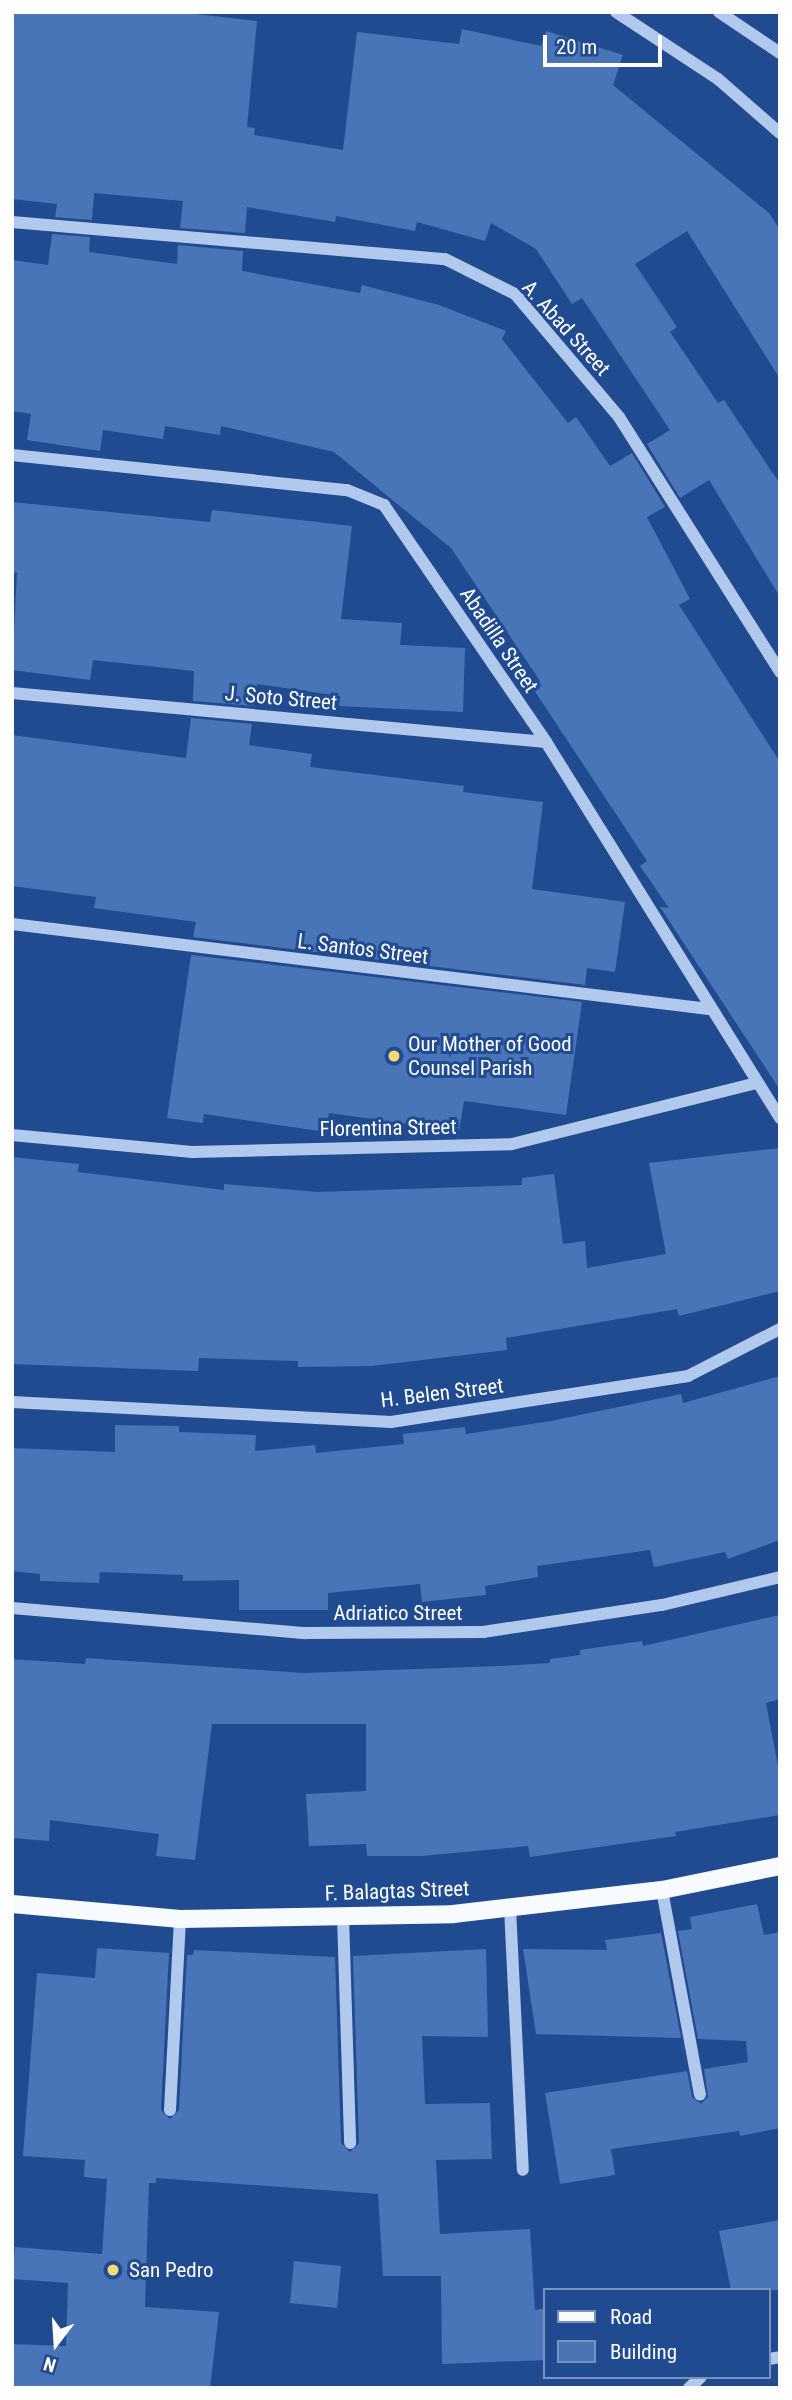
<!DOCTYPE html>
<html>
<head>
<meta charset="utf-8">
<style>
  body { margin:0 }
  #map { position:relative; width:792px; height:2400px; overflow:hidden; background:#214b90; font-family:"Roboto Condensed",sans-serif }
  div>[style] { position:absolute }
  .building>* { inset:0; background:#4974b7 }
  .minor>* { height:12px; margin:-6px; padding:0 6px; transform-origin:6px; border-radius:6px; background:#b1c9ed }
  .major>* { height:18px; margin:-9px; padding:0 9px; transform-origin:9px; border-radius:9px; background:#f7faff }
  .dots>* { width:19px; height:19px; translate:-50% -50%; box-sizing:border-box; border:4px solid #214b90; border-radius:50% }
  span { translate:-50% -50%; white-space:nowrap; text-align:center; line-height:1.15; -webkit-text-stroke:6px #214b90; paint-order:stroke }
  .street-label { font-size:21px; color:#fff }
  .poi-label { font-size:21px; color:#fff }
  .left { translate:0 -50%; text-align:left }
  .frame { position:absolute; inset:0; border:14px solid #fff; pointer-events:none }
  .legend { position:absolute; left:543px; top:2288px; width:228px; height:91px; box-sizing:border-box; background:#214b90; border:2px solid #7a93bc; margin:0; padding:9px 12px; list-style:none; font-size:21px; color:#fff }
  .legend li { display:flex; align-items:center; gap:14px; height:35px }
  .legend b { width:35px; border:2px solid #7a93bc }
  .north { position:absolute; left:21px; top:2309px; width:70px; height:70px; -webkit-text-stroke:5px #214b90; paint-order:stroke; rotate:197deg; font-size:19px; font-weight:700; line-height:28px; text-align:center; color:#fff }
  .north::after { content:''; display:block; margin:auto; width:24px; height:32px; background:#fff; clip-path:polygon(50% 0,100% 100%,50% 72%,0 100%) }
  .scale { position:absolute; left:543px; top:35px; width:119px; height:32px; box-sizing:border-box; border:4px solid #fff; border-top:0; padding-left:9px; font-size:21px; line-height:24px; white-space:nowrap; color:#fff; -webkit-text-stroke:5px #214b90; paint-order:stroke }
</style>
</head>
<body>
<div id="map">
  <div class="building">
    <i style="clip-path:polygon(12px 12px,178px 12px,257px 21px,247px 127px,255px 128px,254px 135px,343px 150px,357px 32px,459px 44px,462px 29px,541px 46px,546px 31px,623px 55px,613px 85px,769px 213px,780px 230px,780px 379px,687px 231px,635px 264px,677px 327px,670px 332px,718px 403px,724px 400px,780px 484px,780px 597px,709px 480px,680px 498px,647px 444px,670px 430px,582px 298px,572px 304px,536px 249px,491px 223px,485px 241px,417px 222px,415px 231px,336px 216px,335px 222px,247px 207px,245px 233px,180px 228px,183px 201px,94px 193px,92px 220px,55px 217px,57px 204px,12px 199px)"></i>
    <i style="clip-path:polygon(52px 234px,90px 237px,89px 252px,177px 264px,178px 245px,243px 251px,242px 271px,360px 293px,362px 285px,439px 305px,506px 331px,502px 339px,568px 423px,576px 417px,610px 466px,632px 453px,665px 507px,647px 517px,690px 599px,679px 605px,780px 762px,780px 1090px,660px 907px,669px 908px,640px 866px,647px 861px,532px 687px,540px 681px,451px 548px,334px 452px,221px 426px,220px 435px,165px 426px,163px 439px,103px 430px,100px 451px,27px 440px,31px 414px,12px 411px,12px 260px,48px 265px)"></i>
    <i style="clip-path:polygon(12px 502px,210px 522px,212px 510px,352px 526px,341px 619px,402px 623px,400px 645px,465px 648px,463px 712px,339px 706px,340px 696px,257px 684px,254px 706px,193px 701px,194px 671px,93px 660px,90px 680px,12px 670px,17px 573px,12px 572px)"></i>
    <i style="clip-path:polygon(191px 718px,252px 724px,249px 745px,312px 754px,310px 767px,464px 786px,463px 792px,543px 802px,532px 889px,625px 902px,615px 972px,587px 968px,585px 985px,193px 937px,196px 922px,94px 908px,96px 897px,12px 886px,12px 735px,186px 758px)"></i>
    <i style="clip-path:polygon(191px 955px,582px 1002px,566px 1115px,464px 1101px,459px 1131px,329px 1113px,326px 1132px,204px 1114px,203px 1123px,167px 1118px)"></i>
    <i style="clip-path:polygon(780px 1148px,780px 1291px,679px 1316px,677px 1309px,506px 1338px,507px 1350px,371px 1366px,298px 1367px,298px 1361px,199px 1358px,198px 1371px,12px 1364px,12px 1157px,79px 1164px,78px 1172px,224px 1190px,224px 1184px,318px 1192px,522px 1185px,522px 1178px,554px 1174px,563px 1244px,585px 1241px,587px 1268px,666px 1254px,649px 1163px)"></i>
    <i style="clip-path:polygon(780px 1376px,780px 1540px,728px 1559px,725px 1552px,654px 1567px,650px 1550px,537px 1566px,538px 1577px,485px 1586px,486px 1595px,422px 1602px,420px 1584px,328px 1593px,328px 1610px,239px 1610px,239px 1580px,183px 1581px,183px 1575px,100px 1572px,99px 1583px,40px 1581px,40px 1574px,12px 1571px,12px 1448px,115px 1452px,115px 1425px,179px 1426px,179px 1432px,256px 1435px,255px 1451px,315px 1445px,316px 1453px,404px 1444px,403px 1434px,465px 1427px,466px 1434px,551px 1421px,681px 1394px,683px 1403px)"></i>
    <i style="clip-path:polygon(780px 1615px,780px 1699px,766px 1703px,780px 1777px,780px 1815px,675px 1832px,676px 1836px,530px 1857px,528px 1846px,422px 1856px,367px 1856px,366px 1844px,309px 1846px,306px 1794px,366px 1791px,366px 1724px,212px 1724px,195px 1860px,156px 1856px,159px 1834px,50px 1820px,49px 1841px,12px 1838px,12px 1659px,85px 1664px,86px 1658px,304px 1673px,500px 1666px,550px 1663px,550px 1659px,580px 1655px,580px 1650px,642px 1641px,643px 1646px)"></i>
    <i style="clip-path:polygon(757px 1904px,764px 1935px,780px 1932px,780px 2128px,740px 2136px,739px 2131px,611px 2149px,615px 2175px,560px 2184px,545px 2093px,687px 2071px,692px 2097px,701px 2104px,708px 2097px,704px 2069px,748px 2062px,746px 2041px,698px 2039px,678px 1931px,692px 1929px,690px 1917px)"></i>
    <i style="clip-path:polygon(661px 1933px,681px 2038px,536px 2034px,523px 1949px,607px 1950px,605px 1940px)"></i>
    <i style="clip-path:polygon(97px 1948px,169px 1953px,161px 2110px,170px 2119px,179px 2110px,187px 1955px,193px 1955px,194px 1950px,335px 1957px,341px 2143px,350px 2152px,359px 2143px,353px 1956px,486px 1949px,488px 2037px,422px 2036px,425px 2104px,490px 2103px,492px 2159px,436px 2160px,440px 2234px,530px 2229px,535px 2310px,545px 2308px,545px 2360px,442px 2364px,441px 2276px,383px 2276px,378px 2194px,156px 2178px,156px 2183px,149px 2183px,145px 2307px,219px 2312px,210px 2388px,12px 2388px,12px 2344px,66px 2346px,68px 2283px,12px 2279px,15px 2247px,102px 2254px,107px 2179px,84px 2177px,85px 2160px,23px 2156px,37px 1973px,95px 1978px)"></i>
    <i style="clip-path:polygon(780px 2220px,780px 2290px,731px 2290px,719px 2231px)"></i>
    <i style="clip-path:polygon(294px 2261px,341px 2266px,337px 2308px,290px 2303px)"></i>
  </div>
  <div class="minor">
    <i style="left:616px;top:12px;width:122px;rotate:33.3deg"></i>
    <i style="left:718px;top:79px;width:82px;rotate:41.1deg"></i>
    <i style="left:719px;top:12px;width:73px;rotate:33.9deg"></i>
    <i style="left:12px;top:222px;width:435px;rotate:4.9deg"></i>
    <i style="left:445px;top:259px;width:78px;rotate:26.6deg"></i>
    <i style="left:515px;top:294px;width:161px;rotate:49.8deg"></i>
    <i style="left:619px;top:417px;width:302px;rotate:57.7deg"></i>
    <i style="left:12px;top:455px;width:337px;rotate:6deg"></i>
    <i style="left:347px;top:490px;width:40px;rotate:22deg"></i>
    <i style="left:384px;top:505px;width:287px;rotate:55.6deg"></i>
    <i style="left:546px;top:742px;width:443px;rotate:58.1deg"></i>
    <i style="left:12px;top:693px;width:536px;rotate:5.24deg"></i>
    <i style="left:12px;top:924px;width:702px;rotate:6.95deg"></i>
    <i style="left:12px;top:1135px;width:181px;rotate:5.4deg"></i>
    <i style="left:192px;top:1152px;width:320px;rotate:-1.4deg"></i>
    <i style="left:512px;top:1144px;width:252px;rotate:-14deg"></i>
    <i style="left:12px;top:1402px;width:380px;rotate:3deg"></i>
    <i style="left:391px;top:1422px;width:301px;rotate:-8.8deg"></i>
    <i style="left:688px;top:1376px;width:103px;rotate:-27.1deg"></i>
    <i style="left:12px;top:1608px;width:295px;rotate:4.9deg"></i>
    <i style="left:306px;top:1633px;width:177px;rotate:-0.3deg"></i>
    <i style="left:483px;top:1632px;width:181px;rotate:-8.6deg"></i>
    <i style="left:662px;top:1605px;width:121px;rotate:-13.3deg"></i>
    <i style="left:662px;top:1890px;width:208px;rotate:79.5deg"></i>
    <i style="left:510px;top:1908px;width:262px;rotate:87.2deg"></i>
    <i style="left:343px;top:1916px;width:227px;rotate:88.2deg"></i>
    <i style="left:170px;top:2110px;width:191px;rotate:-87deg"></i>
    <i style="left:769px;top:2359px;width:11px;rotate:-10deg"></i>
    <i style="left:689px;top:2388px;width:16px;rotate:-43deg"></i>
  </div>
  <div class="major">
    <i style="left:12px;top:1904px;width:169px;rotate:5.1deg"></i>
    <i style="left:180px;top:1919px;width:273px;rotate:-1deg"></i>
    <i style="left:453px;top:1914px;width:210px;rotate:-6.6deg"></i>
    <i style="left:662px;top:1890px;width:120px;rotate:-11.5deg"></i>
  </div>
  <div class="dots">
    <i style="left:394px;top:1056px;background:#f9da72"></i>
    <i style="left:113px;top:2270px;background:#f9da72"></i>
  </div>
  <div class="street-label">
    <span style="left:566px;top:328px;rotate:48deg">A. Abad Street</span>
    <span style="left:499px;top:640px;rotate:56deg">Abadilla Street</span>
    <span style="left:281px;top:698px;rotate:5deg">J. Soto Street</span>
    <span style="left:363px;top:949px;rotate:7deg">L. Santos Street</span>
    <span style="left:388px;top:1128px;rotate:-1deg">Florentina Street</span>
    <span style="left:442px;top:1393px;rotate:-7deg">H. Belen Street</span>
    <span style="left:398px;top:1613px">Adriatico Street</span>
    <span style="left:397px;top:1891px;rotate:-2deg">F. Balagtas Street</span>
  </div>
  <div class="poi-label">
    <span class="left" style="left:408px;top:1056px">Our Mother of Good<br>Counsel Parish</span>
    <span class="left" style="left:129px;top:2270px">San Pedro</span>
  </div>
  <div class="frame"></div>
  <ul class="legend">
  <li><b style="height:9px;background:#f7faff"></b>Road</li>
  <li><b style="height:19px;background:#4974b7"></b>Building</li>
  </ul>
  <div class="north">N</div>
  <div class="scale">20 m</div>
</div>
</body>
</html>
